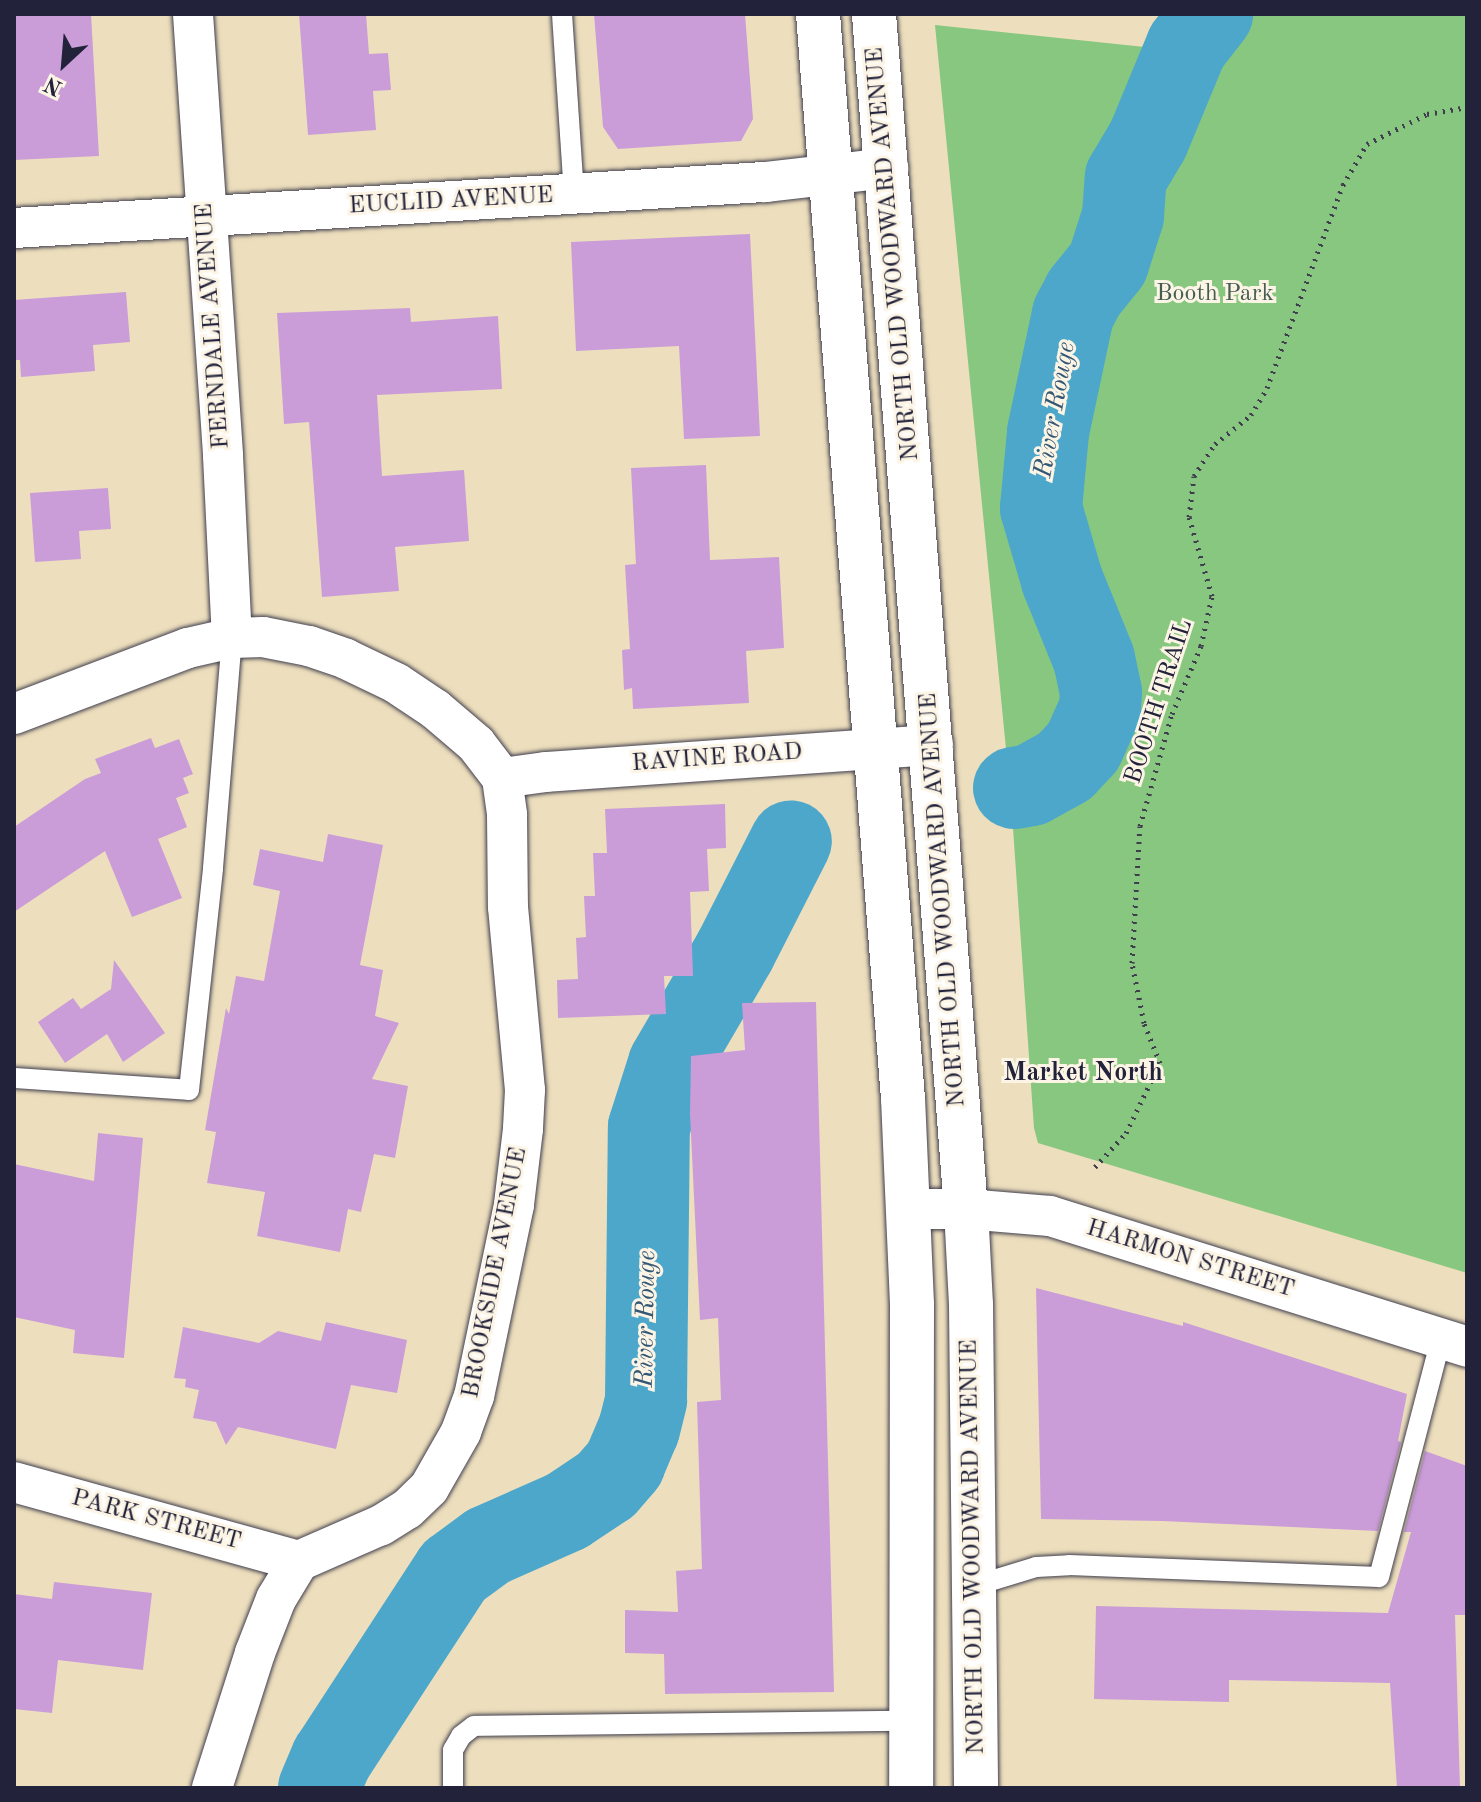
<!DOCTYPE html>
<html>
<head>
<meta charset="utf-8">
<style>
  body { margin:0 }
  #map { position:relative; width:1481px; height:1802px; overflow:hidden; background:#eddfbd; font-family:"Old Standard TT",serif }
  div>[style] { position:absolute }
  .green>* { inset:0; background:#88c77f }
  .river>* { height:82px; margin:-41px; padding:0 41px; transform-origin:41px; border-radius:41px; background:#4da7cb }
  .building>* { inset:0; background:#ca9dd8 }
  .path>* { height:5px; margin-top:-2.5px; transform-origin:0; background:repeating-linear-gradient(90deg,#403e4e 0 2px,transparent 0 8px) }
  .roads { filter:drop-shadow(0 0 2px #403e4e) drop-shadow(0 0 2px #403e4e) }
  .service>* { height:20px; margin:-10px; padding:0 10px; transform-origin:10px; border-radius:10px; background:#fff }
  .minor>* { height:40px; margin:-20px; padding:0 20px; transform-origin:20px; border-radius:20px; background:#fff }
  .tertiary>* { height:44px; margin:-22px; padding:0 22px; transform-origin:22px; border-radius:22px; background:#fff }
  span { translate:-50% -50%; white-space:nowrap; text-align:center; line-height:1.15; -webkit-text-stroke:6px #fcf5e5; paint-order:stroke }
  .street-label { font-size:24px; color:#22223b }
  .park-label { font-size:24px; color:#465c53 }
  .water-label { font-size:26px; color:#335775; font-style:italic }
  .neighbourhood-label { font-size:26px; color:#22223b; font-weight:700 }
  .frame { position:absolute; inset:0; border:16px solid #22223b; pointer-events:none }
  .north { position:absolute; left:24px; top:24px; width:80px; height:80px; -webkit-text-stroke:6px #fcf5e5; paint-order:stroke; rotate:206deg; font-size:22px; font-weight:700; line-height:32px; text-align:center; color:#22223b }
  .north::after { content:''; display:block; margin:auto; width:28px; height:36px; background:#22223b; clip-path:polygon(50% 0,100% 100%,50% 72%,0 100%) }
</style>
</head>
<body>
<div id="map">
  <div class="green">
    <i style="clip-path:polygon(1185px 14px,1467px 14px,1467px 1273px,1038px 1143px,1034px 1128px,1011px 800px,935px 25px,1164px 49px)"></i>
  </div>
  <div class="river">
    <i style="left:1014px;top:788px;width:17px;rotate:-10deg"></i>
    <i style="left:1031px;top:785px;width:39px;rotate:-29deg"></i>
    <i style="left:1065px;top:766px;width:26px;rotate:-47deg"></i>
    <i style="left:1083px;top:747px;width:42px;rotate:-65.9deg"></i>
    <i style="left:1100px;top:709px;width:17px;rotate:-87deg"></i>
    <i style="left:1101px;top:692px;width:34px;rotate:-102deg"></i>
    <i style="left:1094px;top:659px;width:85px;rotate:-112.1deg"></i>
    <i style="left:1062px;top:580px;width:75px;rotate:-106.3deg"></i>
    <i style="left:1041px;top:508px;width:76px;rotate:-84.7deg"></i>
    <i style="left:1048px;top:432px;width:121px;rotate:-78deg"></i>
    <i style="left:1073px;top:314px;width:24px;rotate:-62deg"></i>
    <i style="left:1084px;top:293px;width:38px;rotate:-51deg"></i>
    <i style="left:1108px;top:263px;width:49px;rotate:-72.3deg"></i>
    <i style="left:1123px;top:216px;width:39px;rotate:-86deg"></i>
    <i style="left:1126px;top:177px;width:43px;rotate:-59.3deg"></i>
    <i style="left:1148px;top:140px;width:102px;rotate:-67.5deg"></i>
    <i style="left:1187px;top:46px;width:41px;rotate:-52deg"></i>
    <i style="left:319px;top:1788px;width:33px;rotate:-67deg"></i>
    <i style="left:332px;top:1758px;width:223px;rotate:-56.9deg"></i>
    <i style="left:454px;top:1571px;width:42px;rotate:-36.3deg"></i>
    <i style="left:488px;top:1546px;width:86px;rotate:-23.9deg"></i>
    <i style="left:567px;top:1511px;width:47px;rotate:-33.7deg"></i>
    <i style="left:606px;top:1485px;width:28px;rotate:-49deg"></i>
    <i style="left:624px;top:1464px;width:38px;rotate:-67deg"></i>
    <i style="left:639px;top:1429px;width:30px;rotate:-76deg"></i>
    <i style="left:646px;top:1400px;width:273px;rotate:-89.4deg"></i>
    <i style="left:649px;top:1127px;width:66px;rotate:-72.4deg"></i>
    <i style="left:669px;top:1064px;width:131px;rotate:-59.7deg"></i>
    <i style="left:735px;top:951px;width:123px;rotate:-63deg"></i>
  </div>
  <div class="building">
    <i style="clip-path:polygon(14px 14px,91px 14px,99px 156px,14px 160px)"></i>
    <i style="clip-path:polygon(299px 14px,366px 14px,369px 54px,388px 53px,391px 90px,373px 91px,376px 130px,308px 135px)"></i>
    <i style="clip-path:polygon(594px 14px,745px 14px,753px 119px,741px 141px,618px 149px,603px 127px)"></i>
    <i style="clip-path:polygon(750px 234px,760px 436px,684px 439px,679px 346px,576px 351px,571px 242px)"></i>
    <i style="clip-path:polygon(126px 292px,130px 342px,93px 345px,95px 371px,21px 377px,20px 360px,14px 360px,14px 300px)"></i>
    <i style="clip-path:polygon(410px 308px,411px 322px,498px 316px,502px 389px,377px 395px,382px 476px,464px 470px,469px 541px,395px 547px,399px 591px,322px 597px,309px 422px,284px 424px,277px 313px)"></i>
    <i style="clip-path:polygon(706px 465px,710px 560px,779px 557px,784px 648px,746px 651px,749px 703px,633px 709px,632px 688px,624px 690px,622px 650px,630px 649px,625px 565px,636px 564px,631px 468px)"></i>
    <i style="clip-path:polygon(108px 488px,111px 529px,79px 531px,81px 559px,35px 562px,30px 493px)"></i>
    <i style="clip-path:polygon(151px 738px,155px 748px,179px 739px,193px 774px,183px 778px,189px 793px,176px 798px,187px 827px,158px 839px,182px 898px,132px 917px,105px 851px,14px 912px,14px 827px,85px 779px,101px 773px,95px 759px)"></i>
    <i style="clip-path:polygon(725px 804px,726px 848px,707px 849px,709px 891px,690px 892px,693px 976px,664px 976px,666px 1014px,558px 1018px,557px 980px,578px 979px,576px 938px,586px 937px,584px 896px,595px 896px,593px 853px,607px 853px,605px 809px)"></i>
    <i style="clip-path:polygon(328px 834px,383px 845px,360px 965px,383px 970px,375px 1016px,399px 1023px,372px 1079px,408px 1086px,395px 1158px,374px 1154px,361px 1212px,348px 1209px,340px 1252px,257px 1236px,265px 1192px,207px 1183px,216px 1132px,205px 1130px,226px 1008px,229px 1014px,236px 976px,264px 981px,280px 891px,253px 885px,260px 849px,323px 862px)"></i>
    <i style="clip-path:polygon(114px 960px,165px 1033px,123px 1062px,107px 1034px,65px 1063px,38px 1022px,73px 998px,81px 1009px,111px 989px)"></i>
    <i style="clip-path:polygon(816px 1002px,834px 1692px,665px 1694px,664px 1654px,625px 1653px,625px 1610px,678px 1612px,676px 1571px,702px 1569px,697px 1402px,721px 1400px,718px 1318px,700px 1320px,690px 1114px,691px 1056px,745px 1050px,742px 1003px)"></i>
    <i style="clip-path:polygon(98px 1133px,143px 1138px,124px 1358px,73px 1353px,75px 1330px,14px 1317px,14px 1164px,94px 1181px)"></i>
    <i style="clip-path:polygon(1036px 1288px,1183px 1326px,1183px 1322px,1407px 1394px,1398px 1441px,1401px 1442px,1378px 1531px,1162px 1521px,1041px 1519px)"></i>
    <i style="clip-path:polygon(326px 1322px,407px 1340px,397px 1393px,351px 1385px,336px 1449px,238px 1427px,226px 1445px,216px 1422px,193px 1418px,199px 1390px,185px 1387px,186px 1379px,174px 1378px,183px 1327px,259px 1343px,278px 1331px,321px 1341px)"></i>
    <i style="clip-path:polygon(1425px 1451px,1467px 1466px,1467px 1615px,1455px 1615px,1460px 1788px,1397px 1788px,1390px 1683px,1229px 1680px,1229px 1702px,1094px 1699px,1096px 1606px,1388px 1613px,1411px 1532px,1404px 1532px)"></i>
    <i style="clip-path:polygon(54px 1582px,152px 1593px,143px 1670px,58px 1660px,52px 1713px,14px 1709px,14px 1594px,52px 1599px)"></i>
  </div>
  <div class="path">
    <i style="left:1095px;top:1167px;width:46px;rotate:-47.6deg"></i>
    <i style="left:1126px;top:1133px;width:78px;rotate:-64.1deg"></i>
    <i style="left:1160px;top:1063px;width:43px;rotate:-111.8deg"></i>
    <i style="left:1144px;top:1023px;width:61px;rotate:-101.3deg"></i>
    <i style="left:1132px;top:963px;width:137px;rotate:-86.7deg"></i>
    <i style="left:1140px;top:826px;width:116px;rotate:-74.1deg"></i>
    <i style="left:1172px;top:714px;width:74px;rotate:-66.9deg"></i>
    <i style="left:1201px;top:646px;width:51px;rotate:-77.6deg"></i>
    <i style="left:1212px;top:596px;width:82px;rotate:-106.2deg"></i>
    <i style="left:1189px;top:517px;width:41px;rotate:-83deg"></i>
    <i style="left:1194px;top:476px;width:38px;rotate:-57deg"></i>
    <i style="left:1215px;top:444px;width:46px;rotate:-38.9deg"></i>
    <i style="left:1251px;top:415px;width:31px;rotate:-59deg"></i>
    <i style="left:1267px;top:388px;width:217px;rotate:-69.5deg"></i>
    <i style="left:1343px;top:185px;width:48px;rotate:-59.7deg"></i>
    <i style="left:1367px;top:144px;width:67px;rotate:-26.6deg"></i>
    <i style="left:1427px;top:114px;width:41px;rotate:-9.9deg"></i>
  </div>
  <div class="roads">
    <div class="service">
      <i style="left:562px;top:14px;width:180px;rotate:86.2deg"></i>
      <i style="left:14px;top:1078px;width:175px;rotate:3.9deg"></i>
      <i style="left:189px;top:1090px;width:223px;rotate:-83.8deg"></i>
      <i style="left:213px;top:868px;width:231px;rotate:-85.3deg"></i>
      <i style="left:974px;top:1586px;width:65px;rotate:-17deg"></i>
      <i style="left:1036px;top:1567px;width:33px;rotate:-3deg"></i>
      <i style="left:1069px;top:1565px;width:310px;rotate:2.2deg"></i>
      <i style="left:1379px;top:1577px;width:246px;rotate:-75.4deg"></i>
      <i style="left:453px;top:1788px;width:38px;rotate:-90deg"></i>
      <i style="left:453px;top:1750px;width:16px;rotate:-60deg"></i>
      <i style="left:461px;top:1736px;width:16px;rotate:-38deg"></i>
      <i style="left:474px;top:1726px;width:438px;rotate:-0.7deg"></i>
    </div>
    <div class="minor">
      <i style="left:193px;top:14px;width:443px;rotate:86.1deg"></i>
      <i style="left:223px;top:456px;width:182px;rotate:87.2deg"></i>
      <i style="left:14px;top:228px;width:752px;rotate:-3.51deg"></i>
      <i style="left:765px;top:182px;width:124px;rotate:-6.5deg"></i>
      <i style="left:14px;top:714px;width:186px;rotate:-20.8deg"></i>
      <i style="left:188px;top:648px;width:45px;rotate:-12.8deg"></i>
      <i style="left:232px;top:638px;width:31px;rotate:-2deg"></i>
      <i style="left:263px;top:637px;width:47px;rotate:11.1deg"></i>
      <i style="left:309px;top:646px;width:39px;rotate:19deg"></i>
      <i style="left:346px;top:659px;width:55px;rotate:25.6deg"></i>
      <i style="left:396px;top:683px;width:47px;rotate:33.7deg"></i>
      <i style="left:435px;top:709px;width:54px;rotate:40.5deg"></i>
      <i style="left:476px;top:744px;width:43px;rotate:52.6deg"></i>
      <i style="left:502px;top:778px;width:37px;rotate:82deg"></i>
      <i style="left:507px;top:815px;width:92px;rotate:89.4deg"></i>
      <i style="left:508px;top:907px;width:184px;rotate:84.7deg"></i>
      <i style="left:525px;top:1090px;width:39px;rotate:93deg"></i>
      <i style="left:523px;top:1129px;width:77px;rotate:96.8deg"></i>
      <i style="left:514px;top:1205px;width:195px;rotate:101.8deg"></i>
      <i style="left:474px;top:1396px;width:38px;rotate:110deg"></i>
      <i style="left:461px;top:1432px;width:64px;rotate:119.7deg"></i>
      <i style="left:429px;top:1488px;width:30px;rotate:136deg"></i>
      <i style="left:407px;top:1509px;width:31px;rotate:148deg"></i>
      <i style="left:381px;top:1525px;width:90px;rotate:156.3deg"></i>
      <i style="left:299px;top:1561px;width:44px;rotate:121.2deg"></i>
      <i style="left:276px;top:1599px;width:58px;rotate:111.3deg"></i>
      <i style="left:255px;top:1653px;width:142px;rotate:107.7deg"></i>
      <i style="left:502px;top:778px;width:44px;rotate:-7.8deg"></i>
      <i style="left:546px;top:772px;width:388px;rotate:-4deg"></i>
      <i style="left:907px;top:1209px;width:59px"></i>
      <i style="left:966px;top:1209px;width:84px;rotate:4.8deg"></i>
      <i style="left:1050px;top:1216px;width:437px;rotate:17.4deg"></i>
      <i style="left:14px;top:1482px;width:296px;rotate:15.5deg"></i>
    </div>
    <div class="tertiary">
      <i style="left:818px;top:14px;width:1087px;rotate:85.52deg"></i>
      <i style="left:903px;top:1098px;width:207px;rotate:87.5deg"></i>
      <i style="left:912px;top:1305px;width:483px;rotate:90.1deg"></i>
      <i style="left:874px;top:14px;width:1199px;rotate:85.6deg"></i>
      <i style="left:966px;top:1209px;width:96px;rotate:87deg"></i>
      <i style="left:971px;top:1305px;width:483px;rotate:89.4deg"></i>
    </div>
  </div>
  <div class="street-label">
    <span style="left:451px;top:202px;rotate:-3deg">EUCLID AVENUE</span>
    <span style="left:894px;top:254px;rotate:-95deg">NORTH OLD WOODWARD AVENUE</span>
    <span style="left:214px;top:326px;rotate:-94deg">FERNDALE AVENUE</span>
    <span style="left:1160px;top:702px;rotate:-72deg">BOOTH TRAIL</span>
    <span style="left:717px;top:759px;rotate:-4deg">RAVINE ROAD</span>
    <span style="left:944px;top:900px;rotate:-94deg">NORTH OLD WOODWARD AVENUE</span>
    <span style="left:1190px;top:1260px;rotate:17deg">HARMON STREET</span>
    <span style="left:496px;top:1273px;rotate:-79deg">BROOKSIDE AVENUE</span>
    <span style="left:156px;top:1521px;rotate:15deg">PARK STREET</span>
    <span style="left:974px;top:1547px;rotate:-91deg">NORTH OLD WOODWARD AVENUE</span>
  </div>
  <div class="park-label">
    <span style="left:1215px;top:295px">Booth Park</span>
  </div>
  <div class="water-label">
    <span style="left:1056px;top:410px;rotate:-80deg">River Rouge</span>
    <span style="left:647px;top:1319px;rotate:-89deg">River Rouge</span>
  </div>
  <div class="neighbourhood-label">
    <span style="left:1083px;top:1074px">Market North</span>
  </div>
  <div class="frame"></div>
  <div class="north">N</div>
</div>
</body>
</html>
